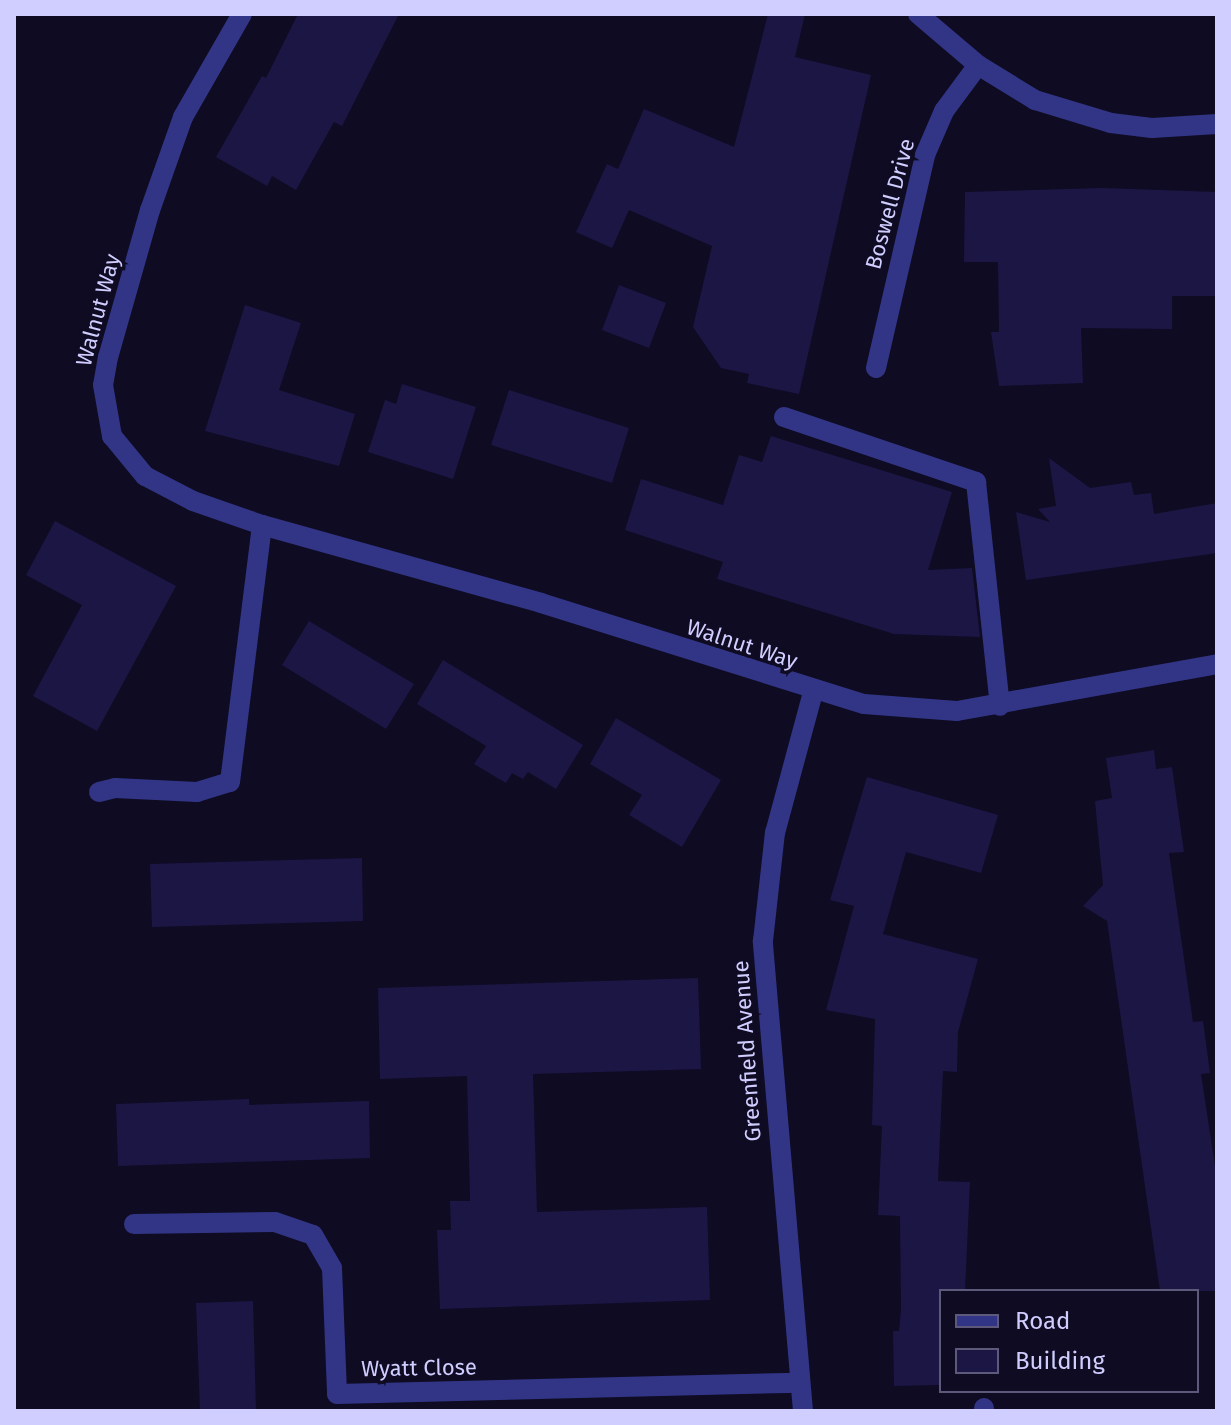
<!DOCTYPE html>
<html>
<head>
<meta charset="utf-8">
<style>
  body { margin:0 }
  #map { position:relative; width:1231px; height:1425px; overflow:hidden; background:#0e0b23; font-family:"Fira Sans",sans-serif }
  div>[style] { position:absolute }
  .building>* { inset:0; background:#1c1645 }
  .lane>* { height:20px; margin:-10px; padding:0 10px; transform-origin:10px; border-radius:10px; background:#323586 }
  .street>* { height:20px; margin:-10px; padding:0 10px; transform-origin:10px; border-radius:10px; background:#323586 }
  span { translate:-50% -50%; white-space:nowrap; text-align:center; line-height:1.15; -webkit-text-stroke:7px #0e0b23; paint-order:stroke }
  .street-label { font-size:22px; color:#d0cdff }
  .frame { position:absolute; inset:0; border:16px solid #d0cdff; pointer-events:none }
  .legend { position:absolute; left:939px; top:1289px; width:260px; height:104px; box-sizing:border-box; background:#0e0b23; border:2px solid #5c597b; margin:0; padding:10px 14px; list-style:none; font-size:24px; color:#d0cdff }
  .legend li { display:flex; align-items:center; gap:16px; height:40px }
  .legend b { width:40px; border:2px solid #5c597b }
</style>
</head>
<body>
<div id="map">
  <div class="building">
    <i style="clip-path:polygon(298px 14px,399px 14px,342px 126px,334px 122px,296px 190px,272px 176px,267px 186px,216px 157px,262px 76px,266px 78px)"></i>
    <i style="clip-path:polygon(768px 14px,805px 14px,795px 57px,871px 75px,799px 394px,747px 383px,749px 374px,721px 368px,693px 327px,712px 246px,629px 210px,612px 248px,576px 232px,607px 164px,618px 169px,644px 109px,734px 147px)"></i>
    <i style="clip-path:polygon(1102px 188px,1217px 192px,1217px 296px,1172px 296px,1172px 329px,1081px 328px,1083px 383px,999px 386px,991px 332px,999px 332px,998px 262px,964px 262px,965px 192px)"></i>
    <i style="clip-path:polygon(619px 285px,666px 303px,649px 348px,602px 330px)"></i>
    <i style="clip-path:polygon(245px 305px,301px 323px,279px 390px,355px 414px,339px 466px,205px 431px)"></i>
    <i style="clip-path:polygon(402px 384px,476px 407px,453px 479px,368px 452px,385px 400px,396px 404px)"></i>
    <i style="clip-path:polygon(509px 390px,629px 428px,612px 483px,491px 445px)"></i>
    <i style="clip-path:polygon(771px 436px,952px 492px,928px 570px,972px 568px,980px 637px,894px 634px,717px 579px,723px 562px,625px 530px,641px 479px,723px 505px,739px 455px,762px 462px)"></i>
    <i style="clip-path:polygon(1049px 458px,1090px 488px,1131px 482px,1134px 495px,1151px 493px,1154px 514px,1217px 503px,1217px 553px,1026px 580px,1016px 512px,1050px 522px,1038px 509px,1056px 506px)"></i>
    <i style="clip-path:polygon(55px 521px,176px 586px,97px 731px,33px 696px,82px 605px,26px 575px)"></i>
    <i style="clip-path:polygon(309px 621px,414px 684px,386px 729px,282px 665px)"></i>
    <i style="clip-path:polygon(443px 660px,583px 745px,556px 789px,528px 772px,523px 779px,512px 773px,506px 783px,474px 764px,486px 746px,417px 704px)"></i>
    <i style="clip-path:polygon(616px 718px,721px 780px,682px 847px,629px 815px,642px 795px,590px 764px)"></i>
    <i style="clip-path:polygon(1154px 750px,1156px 769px,1172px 767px,1184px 852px,1169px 853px,1193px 1022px,1203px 1021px,1210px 1073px,1201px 1074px,1217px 1179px,1217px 1291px,1160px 1291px,1107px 921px,1083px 906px,1103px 885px,1095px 801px,1112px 798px,1106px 758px)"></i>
    <i style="clip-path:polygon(867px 777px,998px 815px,981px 873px,906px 852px,883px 934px,978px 959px,958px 1032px,957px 1072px,943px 1071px,938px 1181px,970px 1182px,965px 1291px,941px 1291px,941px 1385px,894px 1386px,893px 1331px,899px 1331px,901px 1309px,900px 1216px,878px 1215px,882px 1126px,872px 1125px,875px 1019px,826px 1010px,854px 906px,830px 900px)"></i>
    <i style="clip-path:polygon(362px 858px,363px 921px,152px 927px,150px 864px)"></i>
    <i style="clip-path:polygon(698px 978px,701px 1069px,533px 1074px,537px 1212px,707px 1207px,710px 1300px,440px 1309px,437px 1230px,451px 1230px,450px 1201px,470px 1201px,467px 1076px,380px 1079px,378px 988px)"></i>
    <i style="clip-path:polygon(249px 1099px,249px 1105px,369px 1101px,370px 1158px,118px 1166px,116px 1104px)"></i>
    <i style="clip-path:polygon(253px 1301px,256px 1411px,200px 1411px,196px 1303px)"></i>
  </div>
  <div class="lane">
    <i style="left:784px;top:417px;width:203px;rotate:18.7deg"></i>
    <i style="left:976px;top:482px;width:225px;rotate:83.9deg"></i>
    <i style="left:984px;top:1408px;width:3px;rotate:90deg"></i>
  </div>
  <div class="street">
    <i style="left:242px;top:14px;width:119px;rotate:119.8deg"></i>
    <i style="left:183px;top:117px;width:99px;rotate:109.5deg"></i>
    <i style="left:150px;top:210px;width:153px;rotate:105.9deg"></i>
    <i style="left:108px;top:357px;width:28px;rotate:100deg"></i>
    <i style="left:103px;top:385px;width:52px;rotate:80deg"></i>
    <i style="left:112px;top:436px;width:52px;rotate:50.5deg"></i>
    <i style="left:145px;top:476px;width:54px;rotate:27.5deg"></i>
    <i style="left:193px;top:501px;width:73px;rotate:19.2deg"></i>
    <i style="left:262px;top:525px;width:290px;rotate:15.6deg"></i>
    <i style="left:541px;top:603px;width:338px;rotate:17.4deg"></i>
    <i style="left:864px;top:704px;width:93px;rotate:4.3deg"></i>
    <i style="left:957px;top:711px;width:264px;rotate:-10.2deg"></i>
    <i style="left:918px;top:14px;width:79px;rotate:40.4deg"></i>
    <i style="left:978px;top:65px;width:67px;rotate:31.6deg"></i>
    <i style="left:1035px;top:100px;width:79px;rotate:16.8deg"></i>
    <i style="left:1111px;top:123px;width:41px;rotate:7deg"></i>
    <i style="left:1152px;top:128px;width:65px;rotate:-3.5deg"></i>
    <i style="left:876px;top:368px;width:219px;rotate:-77deg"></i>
    <i style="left:925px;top:155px;width:48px;rotate:-66.6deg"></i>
    <i style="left:944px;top:111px;width:57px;rotate:-53.5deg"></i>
    <i style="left:99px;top:792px;width:16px;rotate:-14deg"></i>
    <i style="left:115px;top:788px;width:82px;rotate:2.8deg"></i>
    <i style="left:197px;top:792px;width:34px;rotate:-17deg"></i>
    <i style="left:230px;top:782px;width:259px;rotate:-82.9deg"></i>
    <i style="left:134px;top:1224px;width:141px;rotate:-0.8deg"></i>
    <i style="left:275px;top:1222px;width:40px;rotate:18.9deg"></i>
    <i style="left:313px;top:1235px;width:38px;rotate:60deg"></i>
    <i style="left:332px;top:1268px;width:126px;rotate:87.7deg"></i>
    <i style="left:337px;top:1394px;width:463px;rotate:-1.4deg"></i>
    <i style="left:803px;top:1411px;width:472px;rotate:-94.9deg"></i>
    <i style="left:763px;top:941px;width:109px;rotate:-83.7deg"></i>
    <i style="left:775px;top:833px;width:146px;rotate:-74.9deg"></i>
  </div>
  <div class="street-label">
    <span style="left:890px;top:204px;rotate:-75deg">Boswell Drive</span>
    <span style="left:98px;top:310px;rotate:-75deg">Walnut Way</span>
    <span style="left:742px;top:644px;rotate:18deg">Walnut Way</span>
    <span style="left:747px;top:1051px;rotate:-94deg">Greenfield Avenue</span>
    <span style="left:419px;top:1368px;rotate:-1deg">Wyatt Close</span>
  </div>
  <div class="frame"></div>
  <ul class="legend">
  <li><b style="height:10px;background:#323586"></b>Road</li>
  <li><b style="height:22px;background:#1c1645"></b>Building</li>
  </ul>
</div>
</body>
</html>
